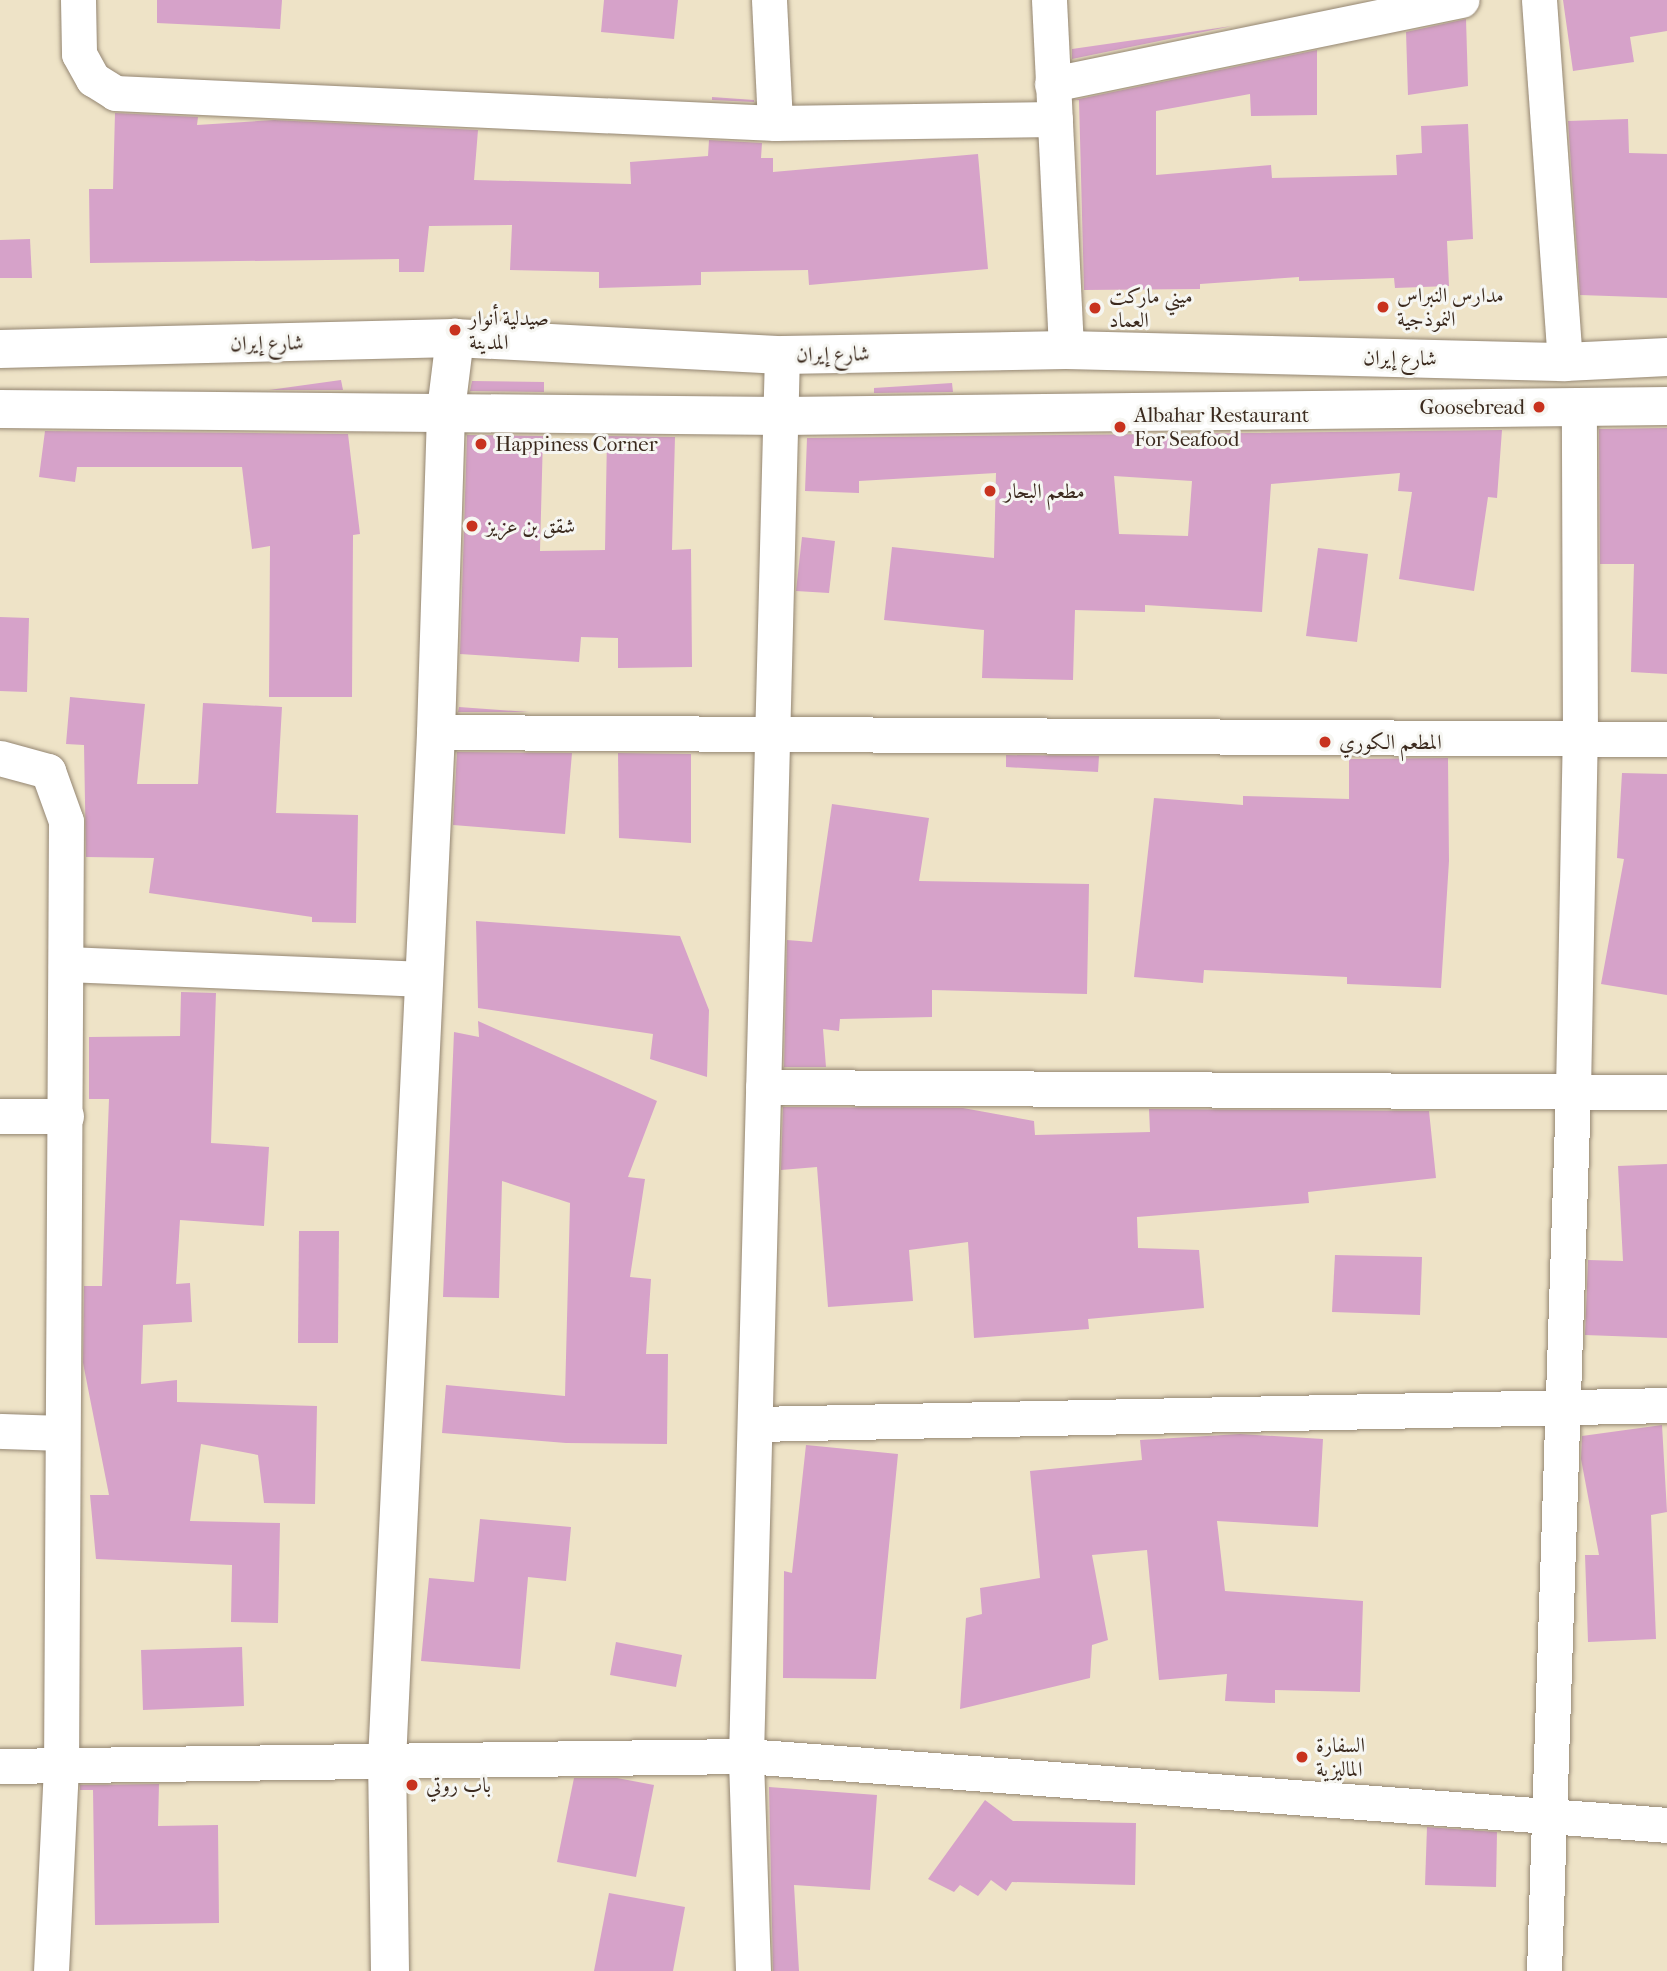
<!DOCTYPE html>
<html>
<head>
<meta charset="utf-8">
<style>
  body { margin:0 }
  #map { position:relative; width:1667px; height:1971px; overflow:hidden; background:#eee3c7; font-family:"IM FELL French Canon",Amiri,serif }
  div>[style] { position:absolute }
  .building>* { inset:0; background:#d6a2c9 }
  .roads { filter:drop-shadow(0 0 2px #948672) drop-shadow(0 0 2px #948672) }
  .minor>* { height:35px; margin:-17.5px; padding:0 17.5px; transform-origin:17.5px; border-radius:17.5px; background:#fff }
  .tertiary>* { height:38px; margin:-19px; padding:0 19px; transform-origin:19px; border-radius:19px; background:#fff }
  .dots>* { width:19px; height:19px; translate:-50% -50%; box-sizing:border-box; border:4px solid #f6f6f2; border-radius:50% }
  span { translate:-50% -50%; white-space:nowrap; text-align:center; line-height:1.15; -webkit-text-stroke:6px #f6f6f2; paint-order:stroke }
  .poi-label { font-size:21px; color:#3b2a1e }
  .left { translate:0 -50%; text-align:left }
  .right { translate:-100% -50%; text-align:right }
  .street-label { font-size:21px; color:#3b2a1e }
</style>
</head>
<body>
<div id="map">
  <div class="building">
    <i style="clip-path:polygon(157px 0,282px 0,280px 29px,157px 23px)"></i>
    <i style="clip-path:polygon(604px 0,678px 0,674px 39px,601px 32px)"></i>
    <i style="clip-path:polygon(1563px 0,1667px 0,1667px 31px,1630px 37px,1634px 62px,1573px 71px)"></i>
    <i style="clip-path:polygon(1466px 19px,1468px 86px,1408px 95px,1406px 32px)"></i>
    <i style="clip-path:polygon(1232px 26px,1072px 59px,1072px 49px)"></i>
    <i style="clip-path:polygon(1317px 50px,1317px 115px,1251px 116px,1250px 94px,1156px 111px,1156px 175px,1271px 165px,1272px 178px,1397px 175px,1396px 155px,1422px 153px,1421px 126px,1468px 124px,1473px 239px,1447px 241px,1449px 286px,1395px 288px,1394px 278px,1299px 281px,1299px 277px,1200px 284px,1200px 289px,1084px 290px,1079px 100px,1074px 100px)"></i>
    <i style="clip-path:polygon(712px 97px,754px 100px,754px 102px,712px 100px)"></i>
    <i style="clip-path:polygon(115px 113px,198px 117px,197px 125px,274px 120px,478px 130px,474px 180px,631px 184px,630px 162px,708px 156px,709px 140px,762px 143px,761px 158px,773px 158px,773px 172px,978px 154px,988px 269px,809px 285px,808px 270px,701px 272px,701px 285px,599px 288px,599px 272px,510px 270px,512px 225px,429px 226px,424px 272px,399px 272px,399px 259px,90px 263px,89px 189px,113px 189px)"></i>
    <i style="clip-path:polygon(1628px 119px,1629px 153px,1667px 154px,1667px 298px,1580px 295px,1568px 121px)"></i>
    <i style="clip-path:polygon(30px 239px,32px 278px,0 278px,0 240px)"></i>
    <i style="clip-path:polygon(341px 380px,343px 390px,269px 390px)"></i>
    <i style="clip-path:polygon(472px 381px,544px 382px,544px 392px,470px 391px)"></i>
    <i style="clip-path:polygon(952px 383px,953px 392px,874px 393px,874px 388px)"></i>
    <i style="clip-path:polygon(1667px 428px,1667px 674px,1631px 672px,1634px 564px,1600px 564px,1599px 429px)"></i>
    <i style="clip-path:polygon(evenodd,1502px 430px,1497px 498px,1488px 497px,1474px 591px,1399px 579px,1412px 492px,1398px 491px,1400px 473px,1271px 484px,1262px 612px,1145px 605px,1145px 612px,1075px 610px,1073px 680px,982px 678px,984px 630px,884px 620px,892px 547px,994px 558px,996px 473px,859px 481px,859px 493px,805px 491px,807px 438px,1502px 430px,1114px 476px,1192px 481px,1188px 536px,1119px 534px,1114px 476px)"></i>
    <i style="clip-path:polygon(45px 431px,348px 434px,360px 534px,353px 535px,352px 697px,269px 697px,270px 546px,252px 549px,242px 467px,77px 467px,75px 482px,39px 477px)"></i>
    <i style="clip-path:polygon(467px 435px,543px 436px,540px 551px,605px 550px,607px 436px,675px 437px,672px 550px,691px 549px,692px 667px,618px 668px,618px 638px,581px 637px,579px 662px,460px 654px)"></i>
    <i style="clip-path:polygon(802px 537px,835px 541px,829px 593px,796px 591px)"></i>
    <i style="clip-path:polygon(1318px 548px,1368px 554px,1357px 642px,1306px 636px)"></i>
    <i style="clip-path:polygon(0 617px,29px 618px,27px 692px,0 691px)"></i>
    <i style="clip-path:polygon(70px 697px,145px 704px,137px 784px,198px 784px,203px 703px,282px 707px,276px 813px,358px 815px,356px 923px,312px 922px,312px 917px,149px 893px,154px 858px,86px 857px,84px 745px,66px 744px)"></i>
    <i style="clip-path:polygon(459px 707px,529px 712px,458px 712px)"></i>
    <i style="clip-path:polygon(457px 752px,572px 753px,565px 834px,453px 825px)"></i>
    <i style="clip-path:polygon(618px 753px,691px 754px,691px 843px,619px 838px)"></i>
    <i style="clip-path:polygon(1006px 755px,1099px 756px,1098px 772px,1006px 767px)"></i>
    <i style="clip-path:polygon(1448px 758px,1449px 861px,1441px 988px,1347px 984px,1347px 977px,1204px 970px,1203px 983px,1134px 977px,1154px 798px,1243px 805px,1243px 796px,1349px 799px,1349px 759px)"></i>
    <i style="clip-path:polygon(1622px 773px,1667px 774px,1667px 995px,1601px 984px,1624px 859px,1617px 858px)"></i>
    <i style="clip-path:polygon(832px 804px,929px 818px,919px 881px,1089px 884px,1087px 994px,932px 990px,932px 1017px,840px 1019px,839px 1031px,823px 1029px,826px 1067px,784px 1067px,787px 940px,812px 942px)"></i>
    <i style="clip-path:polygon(476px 921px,680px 936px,709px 1010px,707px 1077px,650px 1059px,653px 1034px,478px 1008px)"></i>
    <i style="clip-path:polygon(181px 992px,216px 993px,211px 1143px,269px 1147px,264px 1226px,180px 1220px,176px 1284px,190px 1283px,192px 1322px,143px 1325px,141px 1384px,177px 1380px,177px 1402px,317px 1406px,315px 1504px,264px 1503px,258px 1455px,201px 1444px,190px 1521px,280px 1523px,278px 1623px,231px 1622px,232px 1565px,96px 1559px,90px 1495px,109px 1495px,83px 1363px,84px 1286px,102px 1286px,109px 1099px,89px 1099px,89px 1037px,180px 1036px)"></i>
    <i style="clip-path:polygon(478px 1021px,657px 1101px,628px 1177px,645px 1179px,630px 1277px,651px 1279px,646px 1354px,668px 1354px,667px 1444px,566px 1443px,442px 1433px,446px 1385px,565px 1396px,570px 1203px,502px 1181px,499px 1298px,443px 1297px,454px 1032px,479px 1037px)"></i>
    <i style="clip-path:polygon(783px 1107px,963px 1108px,1034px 1121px,1035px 1135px,1150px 1132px,1149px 1109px,1429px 1111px,1436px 1178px,1308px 1192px,1309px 1203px,1137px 1217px,1138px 1248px,1199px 1250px,1204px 1308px,1088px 1319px,1089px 1329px,974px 1338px,968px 1242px,909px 1250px,913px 1301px,828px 1307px,817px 1167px,781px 1170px)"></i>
    <i style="clip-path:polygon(1667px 1164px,1667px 1338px,1585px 1335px,1588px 1260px,1623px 1261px,1618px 1166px)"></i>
    <i style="clip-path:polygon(299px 1231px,339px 1231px,338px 1343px,298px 1343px)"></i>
    <i style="clip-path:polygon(1335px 1255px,1422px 1257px,1420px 1315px,1332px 1312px)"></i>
    <i style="clip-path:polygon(1662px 1425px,1667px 1512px,1651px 1515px,1656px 1639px,1588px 1642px,1585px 1555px,1599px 1555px,1581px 1459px,1582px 1436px)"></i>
    <i style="clip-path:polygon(1240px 1434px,1323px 1439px,1318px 1527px,1217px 1521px,1225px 1591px,1363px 1601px,1360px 1692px,1275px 1690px,1275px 1703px,1225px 1701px,1227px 1674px,1159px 1680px,1147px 1550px,1092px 1555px,1108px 1640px,1092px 1645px,1090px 1678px,960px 1709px,966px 1618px,982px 1614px,980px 1588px,1040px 1578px,1030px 1471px,1142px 1460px,1140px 1440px)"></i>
    <i style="clip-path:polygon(806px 1445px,898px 1454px,876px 1679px,783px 1678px,784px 1571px,792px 1573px)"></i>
    <i style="clip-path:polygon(480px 1519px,571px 1527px,566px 1581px,528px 1577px,520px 1669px,421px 1661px,429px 1578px,474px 1582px)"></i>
    <i style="clip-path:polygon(616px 1642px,682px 1655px,676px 1687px,610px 1675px)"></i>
    <i style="clip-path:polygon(242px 1647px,244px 1706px,143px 1710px,141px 1650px)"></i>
    <i style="clip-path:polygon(574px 1778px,617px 1778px,654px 1785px,636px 1877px,557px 1862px)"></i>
    <i style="clip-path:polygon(159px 1784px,158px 1826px,218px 1825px,219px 1923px,95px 1925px,93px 1790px,80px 1790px,80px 1785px)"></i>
    <i style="clip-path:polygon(769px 1787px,877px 1795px,870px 1890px,794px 1885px,799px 1971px,773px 1971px)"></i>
    <i style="clip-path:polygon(985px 1800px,1013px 1821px,1136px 1823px,1135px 1885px,1012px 1882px,1006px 1891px,991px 1880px,978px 1896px,960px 1885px,954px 1892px,928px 1879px)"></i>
    <i style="clip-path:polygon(1427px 1827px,1497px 1832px,1496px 1887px,1425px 1885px)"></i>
    <i style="clip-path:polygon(609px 1893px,685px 1907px,673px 1971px,594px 1971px)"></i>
  </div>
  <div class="roads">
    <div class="minor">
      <i style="left:78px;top:0;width:54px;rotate:88.9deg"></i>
      <i style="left:79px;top:54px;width:29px;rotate:61deg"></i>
      <i style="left:93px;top:79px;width:26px;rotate:32deg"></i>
      <i style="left:115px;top:93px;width:661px;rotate:2.6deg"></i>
      <i style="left:775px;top:123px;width:280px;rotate:-0.8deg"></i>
      <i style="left:769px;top:0;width:123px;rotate:87.2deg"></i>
      <i style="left:1049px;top:0;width:350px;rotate:87.2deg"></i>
      <i style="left:1539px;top:0;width:363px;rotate:85.9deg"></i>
      <i style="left:1052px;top:84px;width:418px;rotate:-11.6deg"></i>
      <i style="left:436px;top:732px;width:1231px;rotate:0.33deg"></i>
      <i style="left:0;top:758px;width:50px;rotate:15.2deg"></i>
      <i style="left:48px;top:771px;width:53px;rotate:70.2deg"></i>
      <i style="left:66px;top:821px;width:946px;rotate:90.3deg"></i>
      <i style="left:61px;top:1767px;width:204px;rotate:92.8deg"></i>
      <i style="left:66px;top:964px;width:359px;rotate:2.4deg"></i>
      <i style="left:763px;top:1087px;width:904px;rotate:0.32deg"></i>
      <i style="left:0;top:1116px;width:66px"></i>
      <i style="left:755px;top:1424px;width:912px;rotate:-1.19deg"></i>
      <i style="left:0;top:1431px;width:60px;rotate:1.9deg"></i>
      <i style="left:0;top:1766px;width:746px;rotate:-0.77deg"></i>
      <i style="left:746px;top:1756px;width:924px;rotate:4.28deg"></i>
      <i style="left:753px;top:1971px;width:215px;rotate:-91.9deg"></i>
      <i style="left:746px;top:1756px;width:1401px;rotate:-88.53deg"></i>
      <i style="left:1544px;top:1971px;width:880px;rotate:-88.11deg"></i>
      <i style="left:1573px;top:1091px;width:353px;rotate:-88.9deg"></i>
      <i style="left:1580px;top:738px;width:329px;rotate:-90.2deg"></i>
    </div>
    <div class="tertiary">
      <i style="left:0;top:349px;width:455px;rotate:-1.4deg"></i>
      <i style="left:455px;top:338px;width:327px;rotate:3deg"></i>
      <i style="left:782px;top:355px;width:284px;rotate:-1deg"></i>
      <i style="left:1066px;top:350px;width:499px;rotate:1.4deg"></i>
      <i style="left:1565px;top:362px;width:102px;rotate:-2.8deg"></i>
      <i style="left:0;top:409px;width:782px;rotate:0.51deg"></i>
      <i style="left:782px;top:416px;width:885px;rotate:-0.65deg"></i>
      <i style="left:390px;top:1971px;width:210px;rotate:-90.8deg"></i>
      <i style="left:387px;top:1761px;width:1030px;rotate:-87.27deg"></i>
      <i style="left:436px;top:732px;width:322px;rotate:-88.2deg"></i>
      <i style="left:446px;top:410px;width:73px;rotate:-82.9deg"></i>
    </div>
  </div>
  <div class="dots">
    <i style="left:1383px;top:307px;background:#c8321e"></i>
    <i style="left:1095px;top:308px;background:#c8321e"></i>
    <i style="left:455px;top:330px;background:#c8321e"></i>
    <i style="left:1539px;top:407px;background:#c8321e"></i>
    <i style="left:1120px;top:427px;background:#c8321e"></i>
    <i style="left:481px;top:444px;background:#c8321e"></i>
    <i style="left:990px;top:491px;background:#c8321e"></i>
    <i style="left:472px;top:526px;background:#c8321e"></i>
    <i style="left:1325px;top:742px;background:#c8321e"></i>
    <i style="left:1302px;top:1757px;background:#c8321e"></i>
    <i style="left:412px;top:1785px;background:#c8321e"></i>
  </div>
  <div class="poi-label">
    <span class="left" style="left:1397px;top:307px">مدارس النبراس<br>النموذجية</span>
    <span class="left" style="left:1109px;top:308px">ميني ماركت<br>العماد</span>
    <span class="left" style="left:469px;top:330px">صيدلية أنوار<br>المدينة</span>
    <span class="right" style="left:1525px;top:407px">Goosebread</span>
    <span class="left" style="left:1134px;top:427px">Albahar Restaurant<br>For Seafood</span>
    <span class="left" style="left:495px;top:444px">Happiness Corner</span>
    <span class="left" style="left:1004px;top:491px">مطعم البحار</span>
    <span class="left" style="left:486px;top:526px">شقق بن عزيز</span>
    <span class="left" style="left:1339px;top:742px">المطعم الكوري</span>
    <span class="left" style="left:1316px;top:1757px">السفارة<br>الماليزية</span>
    <span class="left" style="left:426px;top:1785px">باب روتي</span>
  </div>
  <div class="street-label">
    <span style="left:267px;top:343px;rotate:-1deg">شارع إيران</span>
    <span style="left:833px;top:354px;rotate:-1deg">شارع إيران</span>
    <span style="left:1400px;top:358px;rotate:1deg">شارع إيران</span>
  </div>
</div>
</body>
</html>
